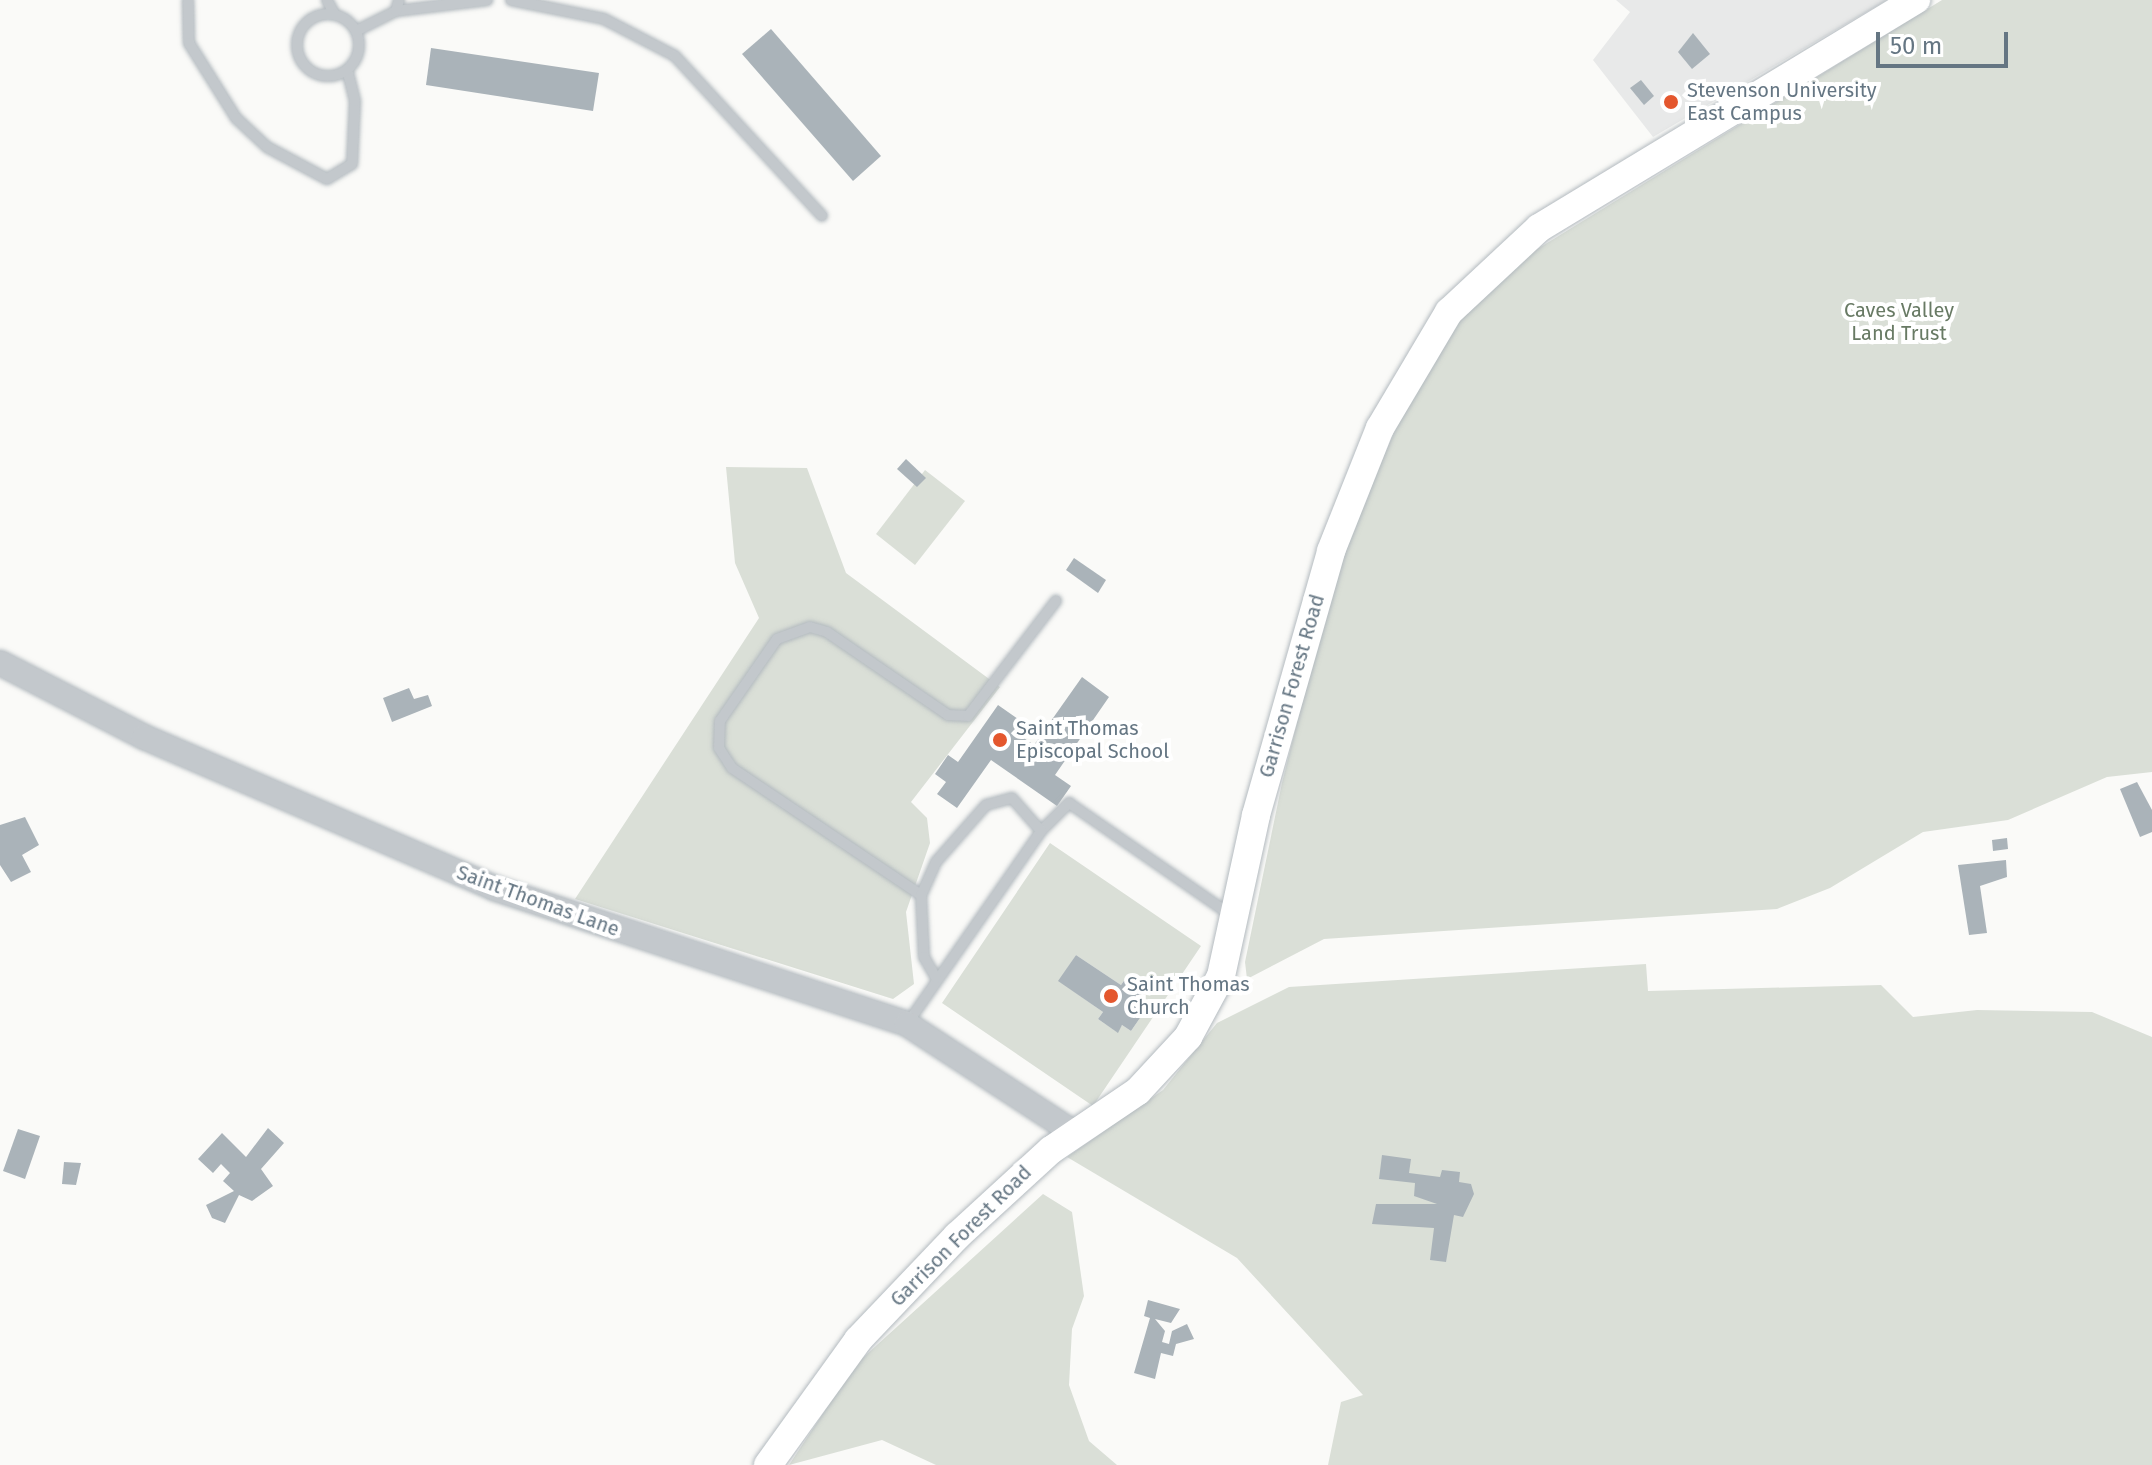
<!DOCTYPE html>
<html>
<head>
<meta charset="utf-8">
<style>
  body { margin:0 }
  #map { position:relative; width:2152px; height:1465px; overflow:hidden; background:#fafaf8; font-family:"Fira Sans",sans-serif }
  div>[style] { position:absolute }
  .built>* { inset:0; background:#e8e9e9 }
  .green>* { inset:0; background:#dadfd7 }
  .building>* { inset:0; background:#aab3b9 }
  .roads { filter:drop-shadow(0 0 2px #b3babf) drop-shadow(0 0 2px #b3babf) }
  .service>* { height:10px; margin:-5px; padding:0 5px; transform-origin:5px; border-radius:5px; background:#c3c8cc }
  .service>.ring { margin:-5px; padding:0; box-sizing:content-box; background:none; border:10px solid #c3c8cc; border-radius:50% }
  .tertiary>* { height:24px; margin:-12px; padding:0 12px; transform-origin:12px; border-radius:12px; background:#c3c8cc }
  .secondary>* { height:28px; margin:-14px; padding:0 14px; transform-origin:14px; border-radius:14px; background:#fff }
  .dots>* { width:22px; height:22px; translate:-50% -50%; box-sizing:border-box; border:4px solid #fff; border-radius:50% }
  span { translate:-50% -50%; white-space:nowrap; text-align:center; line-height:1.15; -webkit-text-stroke:8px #fff; paint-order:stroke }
  .poi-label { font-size:20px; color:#657683 }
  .left { translate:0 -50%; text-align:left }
  .park-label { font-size:20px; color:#687a64 }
  .street-label { font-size:20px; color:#657683 }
  .scale { position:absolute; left:1876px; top:32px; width:132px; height:36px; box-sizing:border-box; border:4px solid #657683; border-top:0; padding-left:10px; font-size:24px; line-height:28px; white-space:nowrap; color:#657683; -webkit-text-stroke:6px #fff; paint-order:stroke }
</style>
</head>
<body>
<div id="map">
  <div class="built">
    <i style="clip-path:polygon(1616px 0,1887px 0,1653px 137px,1593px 60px,1630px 12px)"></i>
  </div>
  <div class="green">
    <i style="clip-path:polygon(1942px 0,2152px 0,2152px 772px,2107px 777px,2008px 820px,1923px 832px,1830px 888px,1777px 909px,1324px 939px,1247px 979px,1245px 962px,1282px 783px,1338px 558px,1401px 417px,1461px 318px,1500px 272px)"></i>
    <i style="clip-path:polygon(726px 467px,807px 468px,846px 573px,1000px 687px,911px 802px,927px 818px,930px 843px,906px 912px,914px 984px,893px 999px,575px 899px,759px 618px,735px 563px)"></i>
    <i style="clip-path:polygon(925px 470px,965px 501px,915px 565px,876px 534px)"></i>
    <i style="clip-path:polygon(evenodd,1050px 843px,1201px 946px,1093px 1106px,942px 1003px,1050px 843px,1076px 955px,1121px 985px,1126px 978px,1149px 1005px,1131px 1031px,1122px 1025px,1117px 1032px,1098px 1019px,1103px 1012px,1059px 981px,1076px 955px)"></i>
    <i style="clip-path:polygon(1646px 964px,1648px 991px,1881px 985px,1913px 1017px,1977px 1010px,2092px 1012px,2152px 1037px,2152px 1465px,1328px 1465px,1341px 1402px,1363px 1395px,1237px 1258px,1067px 1157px,1163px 1090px,1217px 1023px,1289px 987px)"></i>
    <i style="clip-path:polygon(1043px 1194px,1072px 1212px,1084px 1296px,1072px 1329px,1069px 1385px,1089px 1441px,1117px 1465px,936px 1465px,882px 1440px,789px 1465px,855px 1365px)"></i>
  </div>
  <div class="building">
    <i style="clip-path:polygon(771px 29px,881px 156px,853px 181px,742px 54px)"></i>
    <i style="clip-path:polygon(1693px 33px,1710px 54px,1692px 69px,1678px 52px)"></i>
    <i style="clip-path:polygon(431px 48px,599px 73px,593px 111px,426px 85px)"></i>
    <i style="clip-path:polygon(1641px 80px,1654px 96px,1644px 105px,1630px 88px)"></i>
    <i style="clip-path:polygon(906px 459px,926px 478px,917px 487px,897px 469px)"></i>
    <i style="clip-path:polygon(1074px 558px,1106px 580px,1098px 593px,1066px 570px)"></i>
    <i style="clip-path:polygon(1082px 677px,1109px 697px,1055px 775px,1071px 786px,1057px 806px,991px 760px,957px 808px,937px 794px,946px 782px,935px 774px,948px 755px,958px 762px,998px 705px,1025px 724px,1018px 734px,1034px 745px)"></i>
    <i style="clip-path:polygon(409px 688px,414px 699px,428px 695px,432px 706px,392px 722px,383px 698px)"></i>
    <i style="clip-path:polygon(2137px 782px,2152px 810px,2152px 832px,2140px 837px,2120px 789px)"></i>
    <i style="clip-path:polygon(25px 817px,39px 845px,22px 855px,31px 872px,11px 882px,0 865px,0 825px)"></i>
    <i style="clip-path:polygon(2007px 838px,2008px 849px,1993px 851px,1992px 840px)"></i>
    <i style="clip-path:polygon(2006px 860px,2007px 877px,1980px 886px,1987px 933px,1969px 935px,1958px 865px)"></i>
    <i style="clip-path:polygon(1076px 955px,1121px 985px,1126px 978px,1146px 992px,1141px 999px,1149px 1005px,1131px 1031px,1122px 1025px,1118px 1033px,1098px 1019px,1103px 1012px,1058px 981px)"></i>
    <i style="clip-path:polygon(268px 1128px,284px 1143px,261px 1169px,273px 1186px,252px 1201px,239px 1195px,225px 1223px,212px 1218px,206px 1205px,234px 1191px,223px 1181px,230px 1173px,221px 1164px,213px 1173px,198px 1159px,222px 1133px,246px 1157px)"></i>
    <i style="clip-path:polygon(18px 1129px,40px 1136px,25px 1179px,3px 1171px)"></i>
    <i style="clip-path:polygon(1382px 1155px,1411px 1159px,1409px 1173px,1440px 1177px,1442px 1170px,1460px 1172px,1459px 1182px,1471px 1184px,1474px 1194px,1463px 1217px,1454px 1215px,1446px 1262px,1430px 1260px,1434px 1228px,1372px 1224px,1376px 1204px,1437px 1204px,1414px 1196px,1415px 1183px,1379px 1179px)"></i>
    <i style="clip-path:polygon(64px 1162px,81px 1163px,76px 1185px,62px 1184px)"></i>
    <i style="clip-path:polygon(1148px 1300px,1180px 1309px,1171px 1323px,1155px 1319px,1165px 1331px,1162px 1342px,1169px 1344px,1172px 1331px,1187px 1324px,1194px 1339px,1176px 1344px,1173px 1356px,1161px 1353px,1155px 1379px,1134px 1373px,1150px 1318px,1144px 1316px)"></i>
  </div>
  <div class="roads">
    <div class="service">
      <i style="left:188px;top:0;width:43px;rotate:88.7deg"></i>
      <i style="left:189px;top:43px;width:89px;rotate:57.9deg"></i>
      <i style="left:236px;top:118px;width:42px;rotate:43.1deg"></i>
      <i style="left:267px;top:147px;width:68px;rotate:28.1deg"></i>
      <i style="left:327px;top:179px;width:29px;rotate:-31deg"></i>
      <i style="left:352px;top:164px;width:63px;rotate:-87.3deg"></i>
      <i style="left:355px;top:101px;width:32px;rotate:-104deg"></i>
      <i style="left:327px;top:0;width:17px;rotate:62deg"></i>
      <i style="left:511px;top:0;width:95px;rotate:11.5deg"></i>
      <i style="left:604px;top:19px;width:80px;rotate:27.5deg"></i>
      <i style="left:675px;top:56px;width:217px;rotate:47.4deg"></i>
      <i style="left:396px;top:11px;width:92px;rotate:-6.9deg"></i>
      <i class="ring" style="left:297px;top:14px;width:52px;height:52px"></i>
      <i style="left:356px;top:31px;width:45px;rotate:-26.6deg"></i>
      <i style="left:396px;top:11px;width:11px;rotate:-75deg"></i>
      <i style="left:1041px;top:831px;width:40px;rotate:-45deg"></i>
      <i style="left:1069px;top:803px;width:198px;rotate:34.7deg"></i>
      <i style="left:921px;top:895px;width:228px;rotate:-146.1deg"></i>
      <i style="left:732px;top:768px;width:24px;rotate:-123deg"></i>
      <i style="left:719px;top:748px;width:27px;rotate:-88deg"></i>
      <i style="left:720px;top:721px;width:100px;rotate:-55.2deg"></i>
      <i style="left:777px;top:639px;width:35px;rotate:-20deg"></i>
      <i style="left:810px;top:627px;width:18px;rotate:16deg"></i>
      <i style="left:827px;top:632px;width:147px;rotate:34.4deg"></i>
      <i style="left:948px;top:715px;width:20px;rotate:3deg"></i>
      <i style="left:968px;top:716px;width:145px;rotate:-52.6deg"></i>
      <i style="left:907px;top:1024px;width:235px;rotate:-55.2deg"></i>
      <i style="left:1041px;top:831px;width:44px;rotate:-131.3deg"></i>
      <i style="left:1012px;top:798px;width:27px;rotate:165deg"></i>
      <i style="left:986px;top:805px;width:76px;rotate:131.3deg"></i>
      <i style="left:936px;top:862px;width:36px;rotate:114deg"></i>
      <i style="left:921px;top:895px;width:62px;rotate:87.2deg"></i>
      <i style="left:924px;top:957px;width:24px;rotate:60deg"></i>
    </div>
    <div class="tertiary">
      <i style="left:0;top:663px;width:162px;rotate:27.2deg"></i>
      <i style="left:144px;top:737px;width:381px;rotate:23.3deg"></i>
      <i style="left:494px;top:888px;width:435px;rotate:18.2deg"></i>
      <i style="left:907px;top:1024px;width:199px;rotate:33.1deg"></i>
    </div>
    <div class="secondary">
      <i style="left:768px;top:1465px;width:154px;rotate:-54.2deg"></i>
      <i style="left:858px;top:1340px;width:144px;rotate:-46.4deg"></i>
      <i style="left:957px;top:1236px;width:127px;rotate:-42.5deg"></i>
      <i style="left:1051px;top:1150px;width:105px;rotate:-34.1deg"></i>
      <i style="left:1138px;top:1091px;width:74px;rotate:-47.2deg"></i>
      <i style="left:1188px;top:1037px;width:69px;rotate:-61.6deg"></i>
      <i style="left:1221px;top:976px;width:165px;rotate:-77.7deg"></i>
      <i style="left:1256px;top:815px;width:274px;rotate:-74.1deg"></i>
      <i style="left:1331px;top:551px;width:132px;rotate:-68.3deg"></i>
      <i style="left:1380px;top:428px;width:135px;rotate:-59.3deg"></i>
      <i style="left:1449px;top:312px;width:123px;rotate:-43deg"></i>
      <i style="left:1539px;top:228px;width:441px;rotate:-31.2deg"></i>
    </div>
  </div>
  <div class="dots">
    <i style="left:1671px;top:102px;background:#e4572e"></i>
    <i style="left:1000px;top:740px;background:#e4572e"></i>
    <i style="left:1111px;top:996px;background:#e4572e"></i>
  </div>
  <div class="poi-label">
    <span class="left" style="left:1687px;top:102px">Stevenson University<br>East Campus</span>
    <span class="left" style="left:1016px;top:740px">Saint Thomas<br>Episcopal School</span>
    <span class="left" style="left:1127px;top:996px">Saint Thomas<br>Church</span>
  </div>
  <div class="park-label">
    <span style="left:1899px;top:322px">Caves Valley<br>Land Trust</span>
  </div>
  <div class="street-label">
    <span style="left:1292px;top:686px;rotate:-74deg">Garrison Forest Road</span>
    <span style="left:538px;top:901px;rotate:20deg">Saint Thomas Lane</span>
    <span style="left:961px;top:1236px;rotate:-45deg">Garrison Forest Road</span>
  </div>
  <div class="scale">50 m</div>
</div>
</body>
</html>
